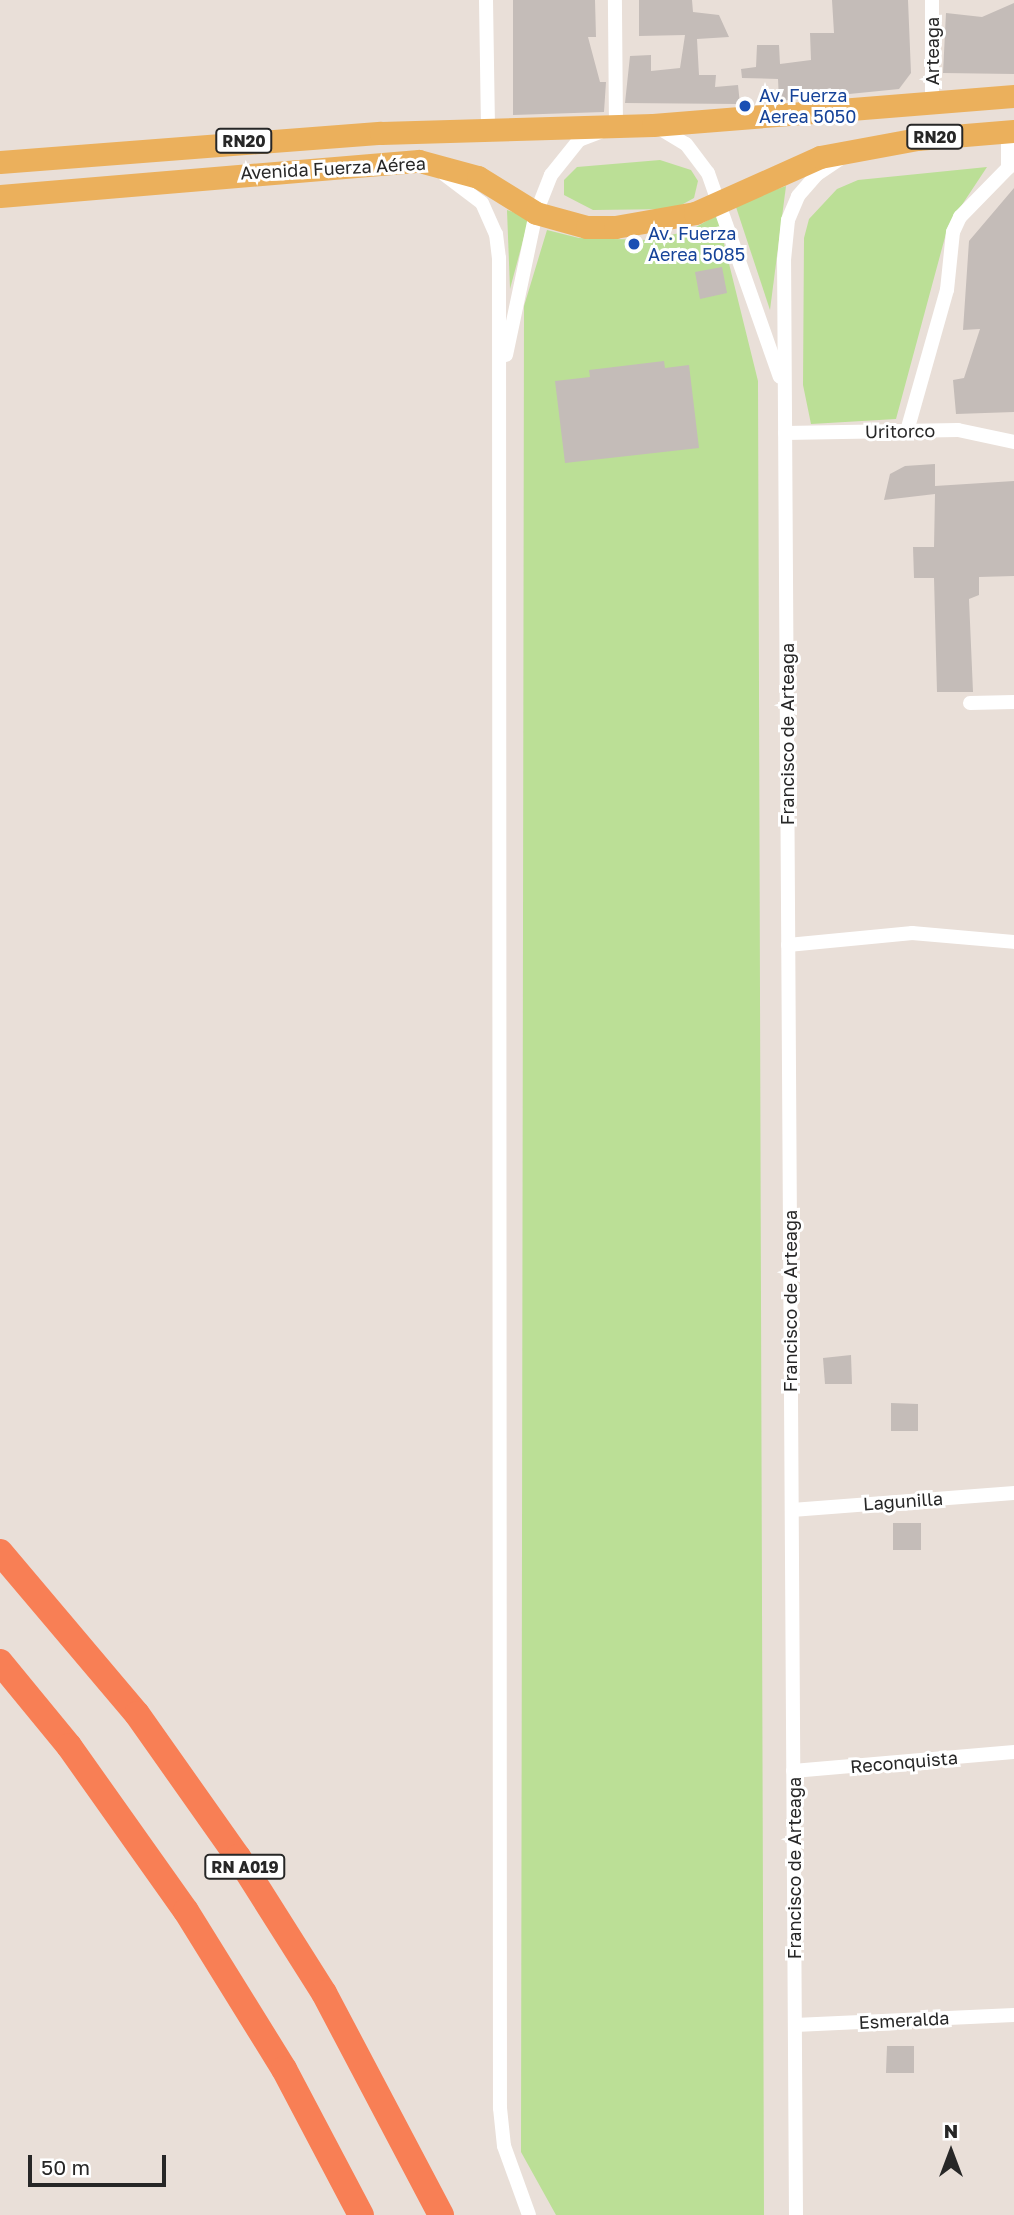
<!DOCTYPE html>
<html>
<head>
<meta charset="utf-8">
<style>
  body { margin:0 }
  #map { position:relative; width:1014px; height:2215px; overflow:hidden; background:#e9dfd8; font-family:"Golos Text",sans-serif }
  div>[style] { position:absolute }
  .green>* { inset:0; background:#bbdf96 }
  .building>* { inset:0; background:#c4bcb8 }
  .street>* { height:14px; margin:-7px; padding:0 7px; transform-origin:7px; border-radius:7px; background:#fff }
  .primary>* { height:23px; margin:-11.5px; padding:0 11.5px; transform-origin:11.5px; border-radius:11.5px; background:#ebb05c }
  .highway>* { height:26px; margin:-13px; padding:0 13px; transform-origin:13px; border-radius:13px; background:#f87f55 }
  .dots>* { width:19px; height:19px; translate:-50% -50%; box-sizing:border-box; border:4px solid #fff; border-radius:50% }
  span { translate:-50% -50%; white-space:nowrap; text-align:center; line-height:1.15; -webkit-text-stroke:6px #fff; paint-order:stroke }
  .shield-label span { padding:2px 5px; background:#fff; border:2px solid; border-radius:5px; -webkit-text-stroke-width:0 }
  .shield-label { font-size:16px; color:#272727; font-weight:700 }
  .street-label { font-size:18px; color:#272727 }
  .transit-label { font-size:18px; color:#164399 }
  .left { translate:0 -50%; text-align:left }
  .north { position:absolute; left:916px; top:2117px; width:70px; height:70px; -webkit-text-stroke:5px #fff; paint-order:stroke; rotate:0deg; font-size:19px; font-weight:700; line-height:28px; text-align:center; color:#272727 }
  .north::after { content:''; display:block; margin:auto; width:24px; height:32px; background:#272727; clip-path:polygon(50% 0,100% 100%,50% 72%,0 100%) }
  .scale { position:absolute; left:28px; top:2155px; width:138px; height:32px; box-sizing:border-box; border:4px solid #272727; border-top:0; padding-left:9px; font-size:21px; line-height:24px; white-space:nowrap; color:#272727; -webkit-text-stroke:5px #fff; paint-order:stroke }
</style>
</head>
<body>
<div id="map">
  <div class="green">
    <i style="clip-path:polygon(660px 160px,691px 170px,698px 181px,694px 198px,674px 209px,593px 210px,564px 195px,564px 180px,577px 167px)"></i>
    <i style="clip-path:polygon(987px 167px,948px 226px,896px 419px,811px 424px,803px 385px,804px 238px,809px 219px,837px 189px,858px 180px)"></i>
    <i style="clip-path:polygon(786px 186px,770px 310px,735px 204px)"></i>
    <i style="clip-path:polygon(507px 210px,529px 218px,510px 289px)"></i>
    <i style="clip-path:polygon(717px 215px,758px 381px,764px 2215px,556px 2215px,521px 2152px,524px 306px,547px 230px,579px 238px,647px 240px,689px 231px)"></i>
  </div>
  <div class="building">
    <i style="clip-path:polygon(513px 0,595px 0,596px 37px,588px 37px,600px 82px,606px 82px,604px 112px,513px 115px)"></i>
    <i style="clip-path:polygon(639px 0,692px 0,693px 12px,719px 15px,729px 37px,697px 39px,699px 75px,716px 75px,715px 87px,738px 85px,740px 104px,625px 103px,630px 56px,651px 55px,651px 71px,680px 68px,685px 35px,639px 36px)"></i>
    <i style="clip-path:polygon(832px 0,908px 0,911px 73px,899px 89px,779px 101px,778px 79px,742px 78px,741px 69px,756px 67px,757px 45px,779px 45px,780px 64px,811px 60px,810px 33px,834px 33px)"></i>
    <i style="clip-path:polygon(1014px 3px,1014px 74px,943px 73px,946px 13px,982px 17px)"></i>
    <i style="clip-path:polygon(1014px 188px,1014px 412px,956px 414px,953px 380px,964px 378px,980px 329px,963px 330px,969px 241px)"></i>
    <i style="clip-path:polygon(722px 267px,727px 293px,700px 299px,695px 272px)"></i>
    <i style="clip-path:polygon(664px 361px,665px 368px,689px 365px,699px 448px,565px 463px,555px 381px,590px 377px,589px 370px)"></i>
    <i style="clip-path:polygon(935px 464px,935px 486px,1014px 481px,1014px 576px,979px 577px,979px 595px,969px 599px,973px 692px,937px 692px,934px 578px,914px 578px,913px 547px,934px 547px,935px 494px,884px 500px,890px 474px,905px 466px)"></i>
    <i style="clip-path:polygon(851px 1355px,852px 1384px,825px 1384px,823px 1358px)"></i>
    <i style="clip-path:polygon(891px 1403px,918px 1404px,918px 1431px,891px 1431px)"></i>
    <i style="clip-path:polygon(893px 1523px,921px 1523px,921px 1550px,893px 1550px)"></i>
    <i style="clip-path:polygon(887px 2046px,914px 2046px,914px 2073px,886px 2073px)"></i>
  </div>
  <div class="street">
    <i style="left:486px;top:0;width:133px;rotate:89.1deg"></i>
    <i style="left:932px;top:0;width:101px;rotate:90deg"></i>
    <i style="left:659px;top:128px;width:31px;rotate:31deg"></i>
    <i style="left:686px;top:144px;width:36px;rotate:53deg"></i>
    <i style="left:708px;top:173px;width:216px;rotate:70.6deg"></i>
    <i style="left:445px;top:175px;width:46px;rotate:37.1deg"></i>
    <i style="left:482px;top:203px;width:34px;rotate:66deg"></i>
    <i style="left:496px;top:234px;width:24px;rotate:83deg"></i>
    <i style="left:499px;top:258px;width:1850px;rotate:89.97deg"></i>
    <i style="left:500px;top:2108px;width:38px;rotate:84deg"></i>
    <i style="left:504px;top:2146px;width:73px;rotate:70.1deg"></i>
    <i style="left:506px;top:355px;width:145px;rotate:-78.1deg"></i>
    <i style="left:536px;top:213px;width:41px;rotate:-68.5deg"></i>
    <i style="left:551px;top:175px;width:45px;rotate:-51.3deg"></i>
    <i style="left:579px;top:140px;width:40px;rotate:-21deg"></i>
    <i style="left:616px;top:126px;width:126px;rotate:-90.5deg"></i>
    <i style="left:907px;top:431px;width:147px;rotate:-74.2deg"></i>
    <i style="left:947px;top:290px;width:58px;rotate:-84.1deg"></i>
    <i style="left:953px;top:232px;width:17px;rotate:-65deg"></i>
    <i style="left:960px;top:217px;width:69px;rotate:-45.6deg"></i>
    <i style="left:1008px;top:168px;width:36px;rotate:-90deg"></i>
    <i style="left:785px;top:433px;width:173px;rotate:-1deg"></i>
    <i style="left:958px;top:430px;width:57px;rotate:12.1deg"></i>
    <i style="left:970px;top:703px;width:44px;rotate:-1.3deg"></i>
    <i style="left:788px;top:945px;width:125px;rotate:-5.5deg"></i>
    <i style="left:912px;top:933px;width:102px;rotate:5deg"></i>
    <i style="left:792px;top:1510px;width:223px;rotate:-4.4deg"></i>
    <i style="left:793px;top:1771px;width:222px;rotate:-4.9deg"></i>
    <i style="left:795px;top:2025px;width:219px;rotate:-2.6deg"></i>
    <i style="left:796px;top:2215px;width:1955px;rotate:-90.35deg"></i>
    <i style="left:784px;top:260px;width:40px;rotate:-84.3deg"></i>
    <i style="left:788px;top:220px;width:26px;rotate:-67deg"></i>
    <i style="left:798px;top:196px;width:28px;rotate:-49deg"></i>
    <i style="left:816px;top:175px;width:30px;rotate:-34deg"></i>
  </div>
  <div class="primary">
    <i style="left:0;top:162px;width:382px;rotate:-4.4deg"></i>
    <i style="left:381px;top:133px;width:272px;rotate:-1.7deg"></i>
    <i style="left:653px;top:125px;width:362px;rotate:-4.6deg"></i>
    <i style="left:0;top:196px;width:420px;rotate:-4.8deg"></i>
    <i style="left:419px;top:161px;width:61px;rotate:15.2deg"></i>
    <i style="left:478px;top:177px;width:68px;rotate:31.8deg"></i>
    <i style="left:536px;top:213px;width:53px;rotate:15.4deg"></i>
    <i style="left:587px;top:227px;width:28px"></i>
    <i style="left:615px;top:227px;width:81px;rotate:-9.9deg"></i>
    <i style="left:695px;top:213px;width:137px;rotate:-24.1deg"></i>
    <i style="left:820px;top:157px;width:99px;rotate:-10.5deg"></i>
    <i style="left:917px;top:139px;width:97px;rotate:-4.7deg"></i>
  </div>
  <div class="highway">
    <i style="left:0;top:1552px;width:212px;rotate:49.8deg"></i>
    <i style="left:137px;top:1714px;width:175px;rotate:54.8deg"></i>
    <i style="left:238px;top:1857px;width:161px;rotate:57.7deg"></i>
    <i style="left:324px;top:1993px;width:251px;rotate:62.2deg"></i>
    <i style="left:0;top:1662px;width:109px;rotate:50.6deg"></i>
    <i style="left:69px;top:1746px;width:202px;rotate:54.7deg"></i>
    <i style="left:186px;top:1911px;width:186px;rotate:58.2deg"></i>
    <i style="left:284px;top:2069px;width:165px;rotate:62.2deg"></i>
  </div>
  <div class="dots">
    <i style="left:745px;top:106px;background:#1a4fb4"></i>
    <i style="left:634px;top:244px;background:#1a4fb4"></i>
  </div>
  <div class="shield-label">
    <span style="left:935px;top:137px">RN20</span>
    <span style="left:244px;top:141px">RN20</span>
    <span style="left:245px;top:1867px">RN A019</span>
  </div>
  <div class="street-label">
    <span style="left:932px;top:51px;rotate:-90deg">Arteaga</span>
    <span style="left:333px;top:168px;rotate:-3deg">Avenida Fuerza Aérea</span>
    <span style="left:900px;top:431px;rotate:-1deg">Uritorco</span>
    <span style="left:787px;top:734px;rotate:-90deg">Francisco de Arteaga</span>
    <span style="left:790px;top:1301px;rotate:-90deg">Francisco de Arteaga</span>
    <span style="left:903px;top:1501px;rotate:-4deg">Lagunilla</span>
    <span style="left:904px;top:1762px;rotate:-5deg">Reconquista</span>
    <span style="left:794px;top:1868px;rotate:-90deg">Francisco de Arteaga</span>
    <span style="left:904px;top:2020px;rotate:-3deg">Esmeralda</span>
  </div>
  <div class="transit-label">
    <span class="left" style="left:759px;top:106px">Av. Fuerza<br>Aerea 5050</span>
    <span class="left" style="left:648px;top:244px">Av. Fuerza<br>Aerea 5085</span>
  </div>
  <div class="north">N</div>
  <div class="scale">50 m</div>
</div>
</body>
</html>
